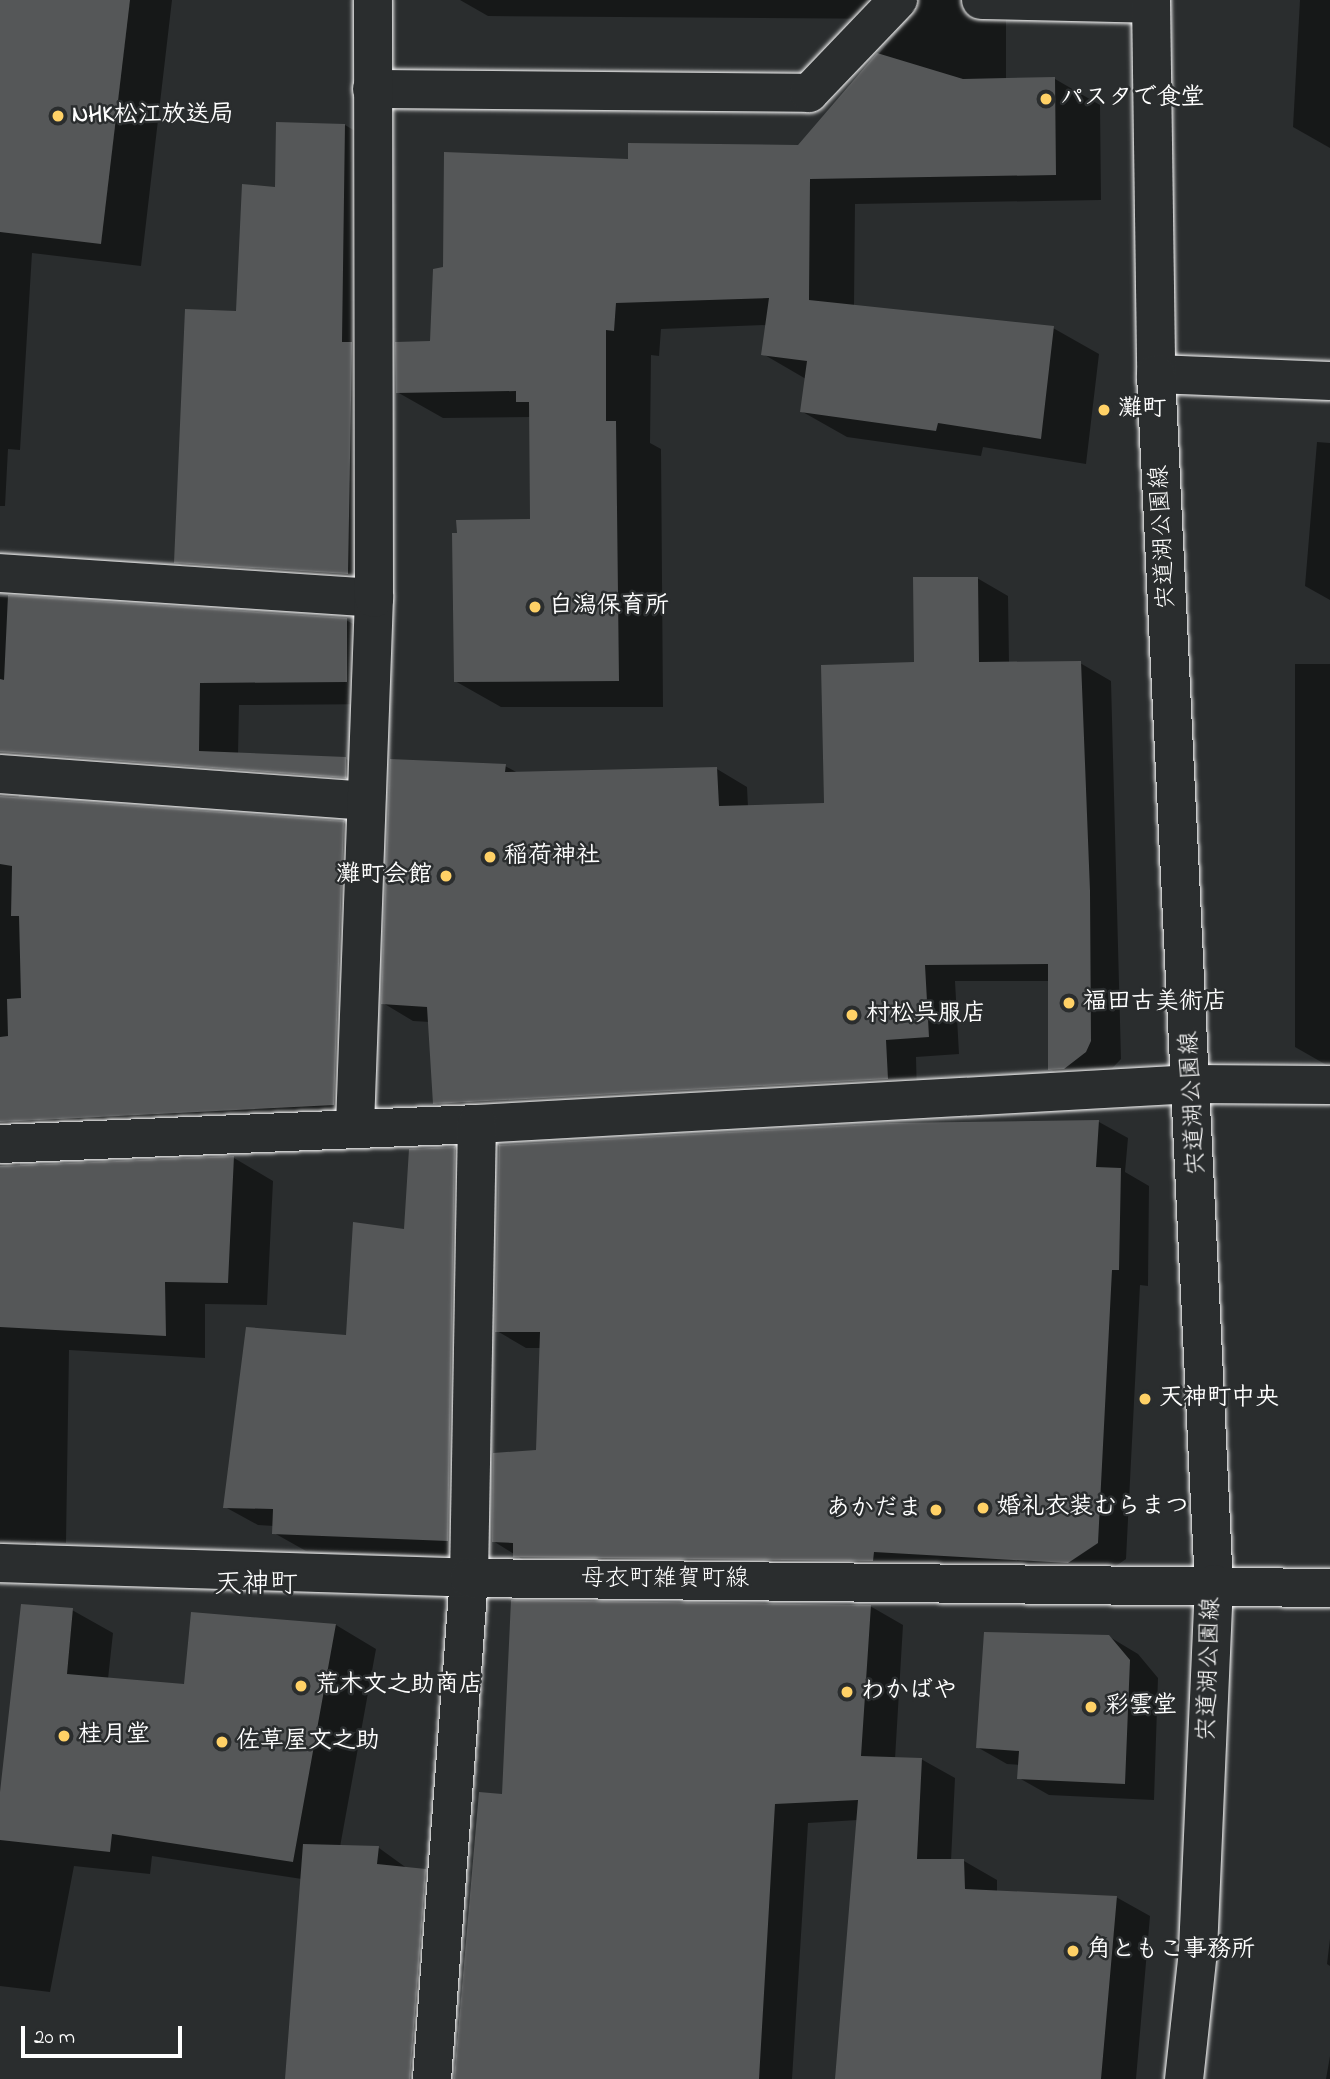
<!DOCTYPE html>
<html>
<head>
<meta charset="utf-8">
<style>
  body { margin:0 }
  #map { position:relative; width:1330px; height:2079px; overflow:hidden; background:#2a2d2e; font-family:"Indie Flower","Klee One",sans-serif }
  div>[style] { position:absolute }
  .shadow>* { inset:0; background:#0007 }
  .building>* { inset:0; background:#555758 }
  .roads { filter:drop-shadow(0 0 2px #fff) drop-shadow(0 0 2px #fff) }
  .minor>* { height:38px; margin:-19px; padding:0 19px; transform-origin:19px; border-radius:19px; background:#2a2d2e }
  .major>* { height:38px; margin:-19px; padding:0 19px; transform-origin:19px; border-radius:19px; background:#2a2d2e }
  .dots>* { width:19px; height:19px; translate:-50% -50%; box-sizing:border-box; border:4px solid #2a2d2e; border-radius:50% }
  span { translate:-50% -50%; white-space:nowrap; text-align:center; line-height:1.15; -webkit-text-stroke:5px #2a2d2e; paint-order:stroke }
  .poi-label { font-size:24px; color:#fff; font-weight:700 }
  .left { translate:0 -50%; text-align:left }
  .right { translate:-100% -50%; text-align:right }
  .street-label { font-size:24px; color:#fff }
  .quarter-label { font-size:28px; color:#fff }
  .scale { position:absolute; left:21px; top:2026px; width:161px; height:32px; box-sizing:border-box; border:4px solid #fff; border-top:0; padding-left:9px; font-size:21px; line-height:24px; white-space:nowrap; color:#fff; -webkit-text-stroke:5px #2a2d2e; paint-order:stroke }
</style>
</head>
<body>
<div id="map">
  <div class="shadow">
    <i style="clip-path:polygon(0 0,172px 0,141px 266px,32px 253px,20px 450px,8px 449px,5px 506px,0 506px)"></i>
    <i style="clip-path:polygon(460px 0,1006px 0,1006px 80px,1055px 79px,1100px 105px,1101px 200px,855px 204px,854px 307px,1053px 328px,1099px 354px,1086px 464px,983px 447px,981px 456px,847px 437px,801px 411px,806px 379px,763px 354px,767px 325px,661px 329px,659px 356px,651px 355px,650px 443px,661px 449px,663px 707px,501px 707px,455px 681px,532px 521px,531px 417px,443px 418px,397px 392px,431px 343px,444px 268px,629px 161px,798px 147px,909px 19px,488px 16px)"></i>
    <i style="clip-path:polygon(1300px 0,1330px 0,1330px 148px,1293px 127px)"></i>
    <i style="clip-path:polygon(345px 125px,377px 144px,380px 592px,208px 581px,176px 562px,238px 313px,276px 189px)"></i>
    <i style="clip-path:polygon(1317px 442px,1330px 443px,1330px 600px,1305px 586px)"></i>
    <i style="clip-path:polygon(977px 578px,1008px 596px,1009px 663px,1080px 663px,1111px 681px,1121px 1059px,1095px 1086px,1080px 1087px,1050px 1069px,1049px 981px,955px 981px,959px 1054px,916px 1057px,917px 1096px,466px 1120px,435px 1103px,430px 1022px,413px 1021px,383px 1003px,505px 766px,518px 773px,717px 769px,747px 787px,748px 807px,826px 805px,916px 664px)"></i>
    <i style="clip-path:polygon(0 597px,346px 620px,386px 643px,386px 704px,239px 705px,238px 755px,346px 759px,386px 782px,22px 784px,18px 799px,344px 823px,383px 846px,373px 1127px,20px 1156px,20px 1167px,234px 1158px,273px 1181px,267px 1305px,205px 1304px,205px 1358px,69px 1350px,66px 1543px,36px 1542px,36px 1549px,0 1550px)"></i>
    <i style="clip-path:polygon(1295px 664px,1330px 664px,1330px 1067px,1295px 1047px)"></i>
    <i style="clip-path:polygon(1099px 1122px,1128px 1138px,1125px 1172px,1149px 1186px,1148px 1286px,1140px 1285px,1126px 1559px,1097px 1579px,543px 1572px,493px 1541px,537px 1452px,541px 1348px,526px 1348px,497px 1331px,890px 1125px)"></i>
    <i style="clip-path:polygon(454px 1149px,487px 1167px,480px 1558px,306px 1551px,274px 1533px,274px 1526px,258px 1525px,225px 1507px,348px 1337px)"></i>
    <i style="clip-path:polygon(870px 1606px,903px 1625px,895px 1759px,921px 1759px,955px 1778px,951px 1861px,964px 1861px,997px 1880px,997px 1892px,1116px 1897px,1150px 1916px,1136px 2079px,837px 2079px,858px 1820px,808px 1823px,792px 2079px,456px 2079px,504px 1796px)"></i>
    <i style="clip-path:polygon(72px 1610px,113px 1633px,108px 1679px,186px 1686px,192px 1613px,336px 1625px,376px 1649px,340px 1847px,379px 1848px,408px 1869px,425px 1871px,455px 1888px,441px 2079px,292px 2079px,302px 1879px,152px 1856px,150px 1874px,74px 1866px,50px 1992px,0 1986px,0 1808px)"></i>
    <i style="clip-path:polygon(1108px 1636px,1138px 1654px,1158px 1678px,1154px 1800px,1049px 1795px,1019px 1778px,1020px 1765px,1007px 1764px,977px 1747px)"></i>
    <i style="clip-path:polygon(1330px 1939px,1330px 1966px,1327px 1964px)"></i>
    <i style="clip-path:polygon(1330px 2056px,1330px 2079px,1326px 2079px)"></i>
  </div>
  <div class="building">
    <i style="clip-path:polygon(0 0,130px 0,101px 244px,0 232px)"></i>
    <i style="clip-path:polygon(877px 53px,963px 79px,1055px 77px,1056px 175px,810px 179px,809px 300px,1054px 326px,1041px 439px,938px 423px,936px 431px,800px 412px,807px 361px,761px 355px,769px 298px,616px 303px,614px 331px,606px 330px,606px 421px,616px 421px,619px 681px,454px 682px,452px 533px,457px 533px,456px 520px,530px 519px,529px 402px,516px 402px,516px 391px,396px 393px,395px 342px,430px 341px,433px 269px,443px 267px,444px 152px,628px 159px,628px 143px,798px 145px)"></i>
    <i style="clip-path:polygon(276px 122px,345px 124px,342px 342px,352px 342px,348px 574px,174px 563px,185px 309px,236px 311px,242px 184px,275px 187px)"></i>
    <i style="clip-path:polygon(913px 577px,978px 577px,979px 662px,1081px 661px,1090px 891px,1091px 1041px,1086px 1052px,1064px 1069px,1048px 1070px,1048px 964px,925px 965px,929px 1037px,886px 1040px,888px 1079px,433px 1104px,427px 1007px,381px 1004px,390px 759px,506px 764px,505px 772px,717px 767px,719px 806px,824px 803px,821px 665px,914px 662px)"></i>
    <i style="clip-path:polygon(8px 595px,347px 618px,347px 682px,200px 683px,199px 751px,346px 757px,346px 778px,0 752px,0 679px,4px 680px)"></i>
    <i style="clip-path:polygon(0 796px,344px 821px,334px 1105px,0 1122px,0 1037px,8px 1036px,7px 999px,21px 998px,19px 916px,11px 916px,12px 866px,0 864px)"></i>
    <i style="clip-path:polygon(1099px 1120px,1096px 1167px,1121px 1168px,1119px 1270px,1112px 1270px,1098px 1543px,1068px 1563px,874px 1552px,873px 1561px,513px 1557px,513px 1543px,492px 1542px,493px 1453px,536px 1450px,540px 1332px,495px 1332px,499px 1145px,890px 1123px)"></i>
    <i style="clip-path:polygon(455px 1147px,448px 1541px,272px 1534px,273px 1509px,223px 1508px,246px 1327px,346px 1335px,353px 1222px,404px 1229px,409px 1149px)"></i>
    <i style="clip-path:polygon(234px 1156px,228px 1283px,165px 1282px,166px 1336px,0 1327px,0 1166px)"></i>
    <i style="clip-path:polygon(511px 1600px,871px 1605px,861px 1756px,922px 1758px,917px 1859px,964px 1859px,965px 1889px,1117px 1896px,1101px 2079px,835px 2079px,858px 1800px,775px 1804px,759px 2079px,454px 2079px,479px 1792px,502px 1794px)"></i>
    <i style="clip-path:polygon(21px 1604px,73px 1608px,67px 1674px,184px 1684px,191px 1612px,336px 1624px,293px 1862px,112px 1834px,110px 1852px,0 1840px,0 1792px)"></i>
    <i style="clip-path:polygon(984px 1632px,1109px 1635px,1130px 1660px,1125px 1784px,1017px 1779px,1019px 1751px,976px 1748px)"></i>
    <i style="clip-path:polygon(303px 1844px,379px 1846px,377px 1864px,426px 1869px,410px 2079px,285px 2079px)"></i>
  </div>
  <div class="roads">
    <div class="minor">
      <i style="left:981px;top:0;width:170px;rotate:1.3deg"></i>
      <i style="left:372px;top:89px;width:437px;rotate:0.5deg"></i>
      <i style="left:809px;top:93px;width:129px;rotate:-46.3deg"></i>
      <i style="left:1156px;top:374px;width:174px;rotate:2.3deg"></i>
      <i style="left:0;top:573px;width:375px;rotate:3.8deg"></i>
      <i style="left:0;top:774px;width:367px;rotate:4.2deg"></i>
      <i style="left:355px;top:1126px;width:528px;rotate:-87.94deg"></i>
      <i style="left:374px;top:598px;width:598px;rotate:-90.1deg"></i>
      <i style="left:0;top:1144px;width:477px;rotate:-2.4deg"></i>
      <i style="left:477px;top:1124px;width:717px;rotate:-3.2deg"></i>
      <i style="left:1193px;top:1084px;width:137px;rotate:0.4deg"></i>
      <i style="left:432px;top:2079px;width:502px;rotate:-85.78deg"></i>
      <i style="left:469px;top:1578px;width:454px;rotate:-89deg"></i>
    </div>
    <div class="major">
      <i style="left:1151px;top:0;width:374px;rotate:89.2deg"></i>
      <i style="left:1156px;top:374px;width:1211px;rotate:87.26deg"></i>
      <i style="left:1214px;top:1584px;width:367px;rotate:92.5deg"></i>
      <i style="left:1198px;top:1951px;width:129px;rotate:96.2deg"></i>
      <i style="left:0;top:1563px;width:469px;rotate:1.8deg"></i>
      <i style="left:469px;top:1578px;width:861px;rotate:0.67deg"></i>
    </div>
  </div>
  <div class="dots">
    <i style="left:1046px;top:99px;background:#ffd166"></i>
    <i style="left:58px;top:116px;background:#ffd166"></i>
    <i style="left:1104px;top:410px;background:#ffd166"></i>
    <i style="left:535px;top:607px;background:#ffd166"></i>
    <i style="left:490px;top:857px;background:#ffd166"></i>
    <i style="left:446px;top:876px;background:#ffd166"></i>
    <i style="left:1069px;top:1003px;background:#ffd166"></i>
    <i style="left:852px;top:1015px;background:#ffd166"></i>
    <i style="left:1145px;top:1399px;background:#ffd166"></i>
    <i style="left:983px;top:1508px;background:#ffd166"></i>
    <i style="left:936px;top:1510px;background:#ffd166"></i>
    <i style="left:301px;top:1686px;background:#ffd166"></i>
    <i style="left:847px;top:1692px;background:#ffd166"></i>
    <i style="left:1091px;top:1707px;background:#ffd166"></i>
    <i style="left:64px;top:1736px;background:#ffd166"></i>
    <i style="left:222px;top:1742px;background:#ffd166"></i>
    <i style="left:1073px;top:1951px;background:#ffd166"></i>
  </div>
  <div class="poi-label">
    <span class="left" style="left:1060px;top:99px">パスタで食堂</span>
    <span class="left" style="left:72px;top:116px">NHK松江放送局</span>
    <span class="left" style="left:1118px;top:410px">灘町</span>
    <span class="left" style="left:549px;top:607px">白潟保育所</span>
    <span class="left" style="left:504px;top:857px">稲荷神社</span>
    <span class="right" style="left:432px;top:876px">灘町会館</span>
    <span class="left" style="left:1083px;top:1003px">福田古美術店</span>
    <span class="left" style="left:866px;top:1015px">村松呉服店</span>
    <span class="left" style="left:1159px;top:1399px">天神町中央</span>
    <span class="left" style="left:997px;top:1508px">婚礼衣装むらまつ</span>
    <span class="right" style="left:922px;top:1510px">あかだま</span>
    <span class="left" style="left:315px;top:1686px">荒木文之助商店</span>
    <span class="left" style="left:861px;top:1692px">わかばや</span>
    <span class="left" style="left:1105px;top:1707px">彩雲堂</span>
    <span class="left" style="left:78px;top:1736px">桂月堂</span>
    <span class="left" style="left:236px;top:1742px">佐草屋文之助</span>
    <span class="left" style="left:1087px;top:1951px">角ともこ事務所</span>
  </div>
  <div class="street-label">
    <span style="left:1164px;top:537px;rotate:-93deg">宍道湖公園線</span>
    <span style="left:1194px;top:1103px;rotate:-93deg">宍道湖公園線</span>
    <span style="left:665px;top:1580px">母衣町雑賀町線</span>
    <span style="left:1210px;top:1669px;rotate:-88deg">宍道湖公園線</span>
  </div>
  <div class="quarter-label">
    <span style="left:256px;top:1586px">天神町</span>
  </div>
  <div class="scale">20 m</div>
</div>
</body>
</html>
